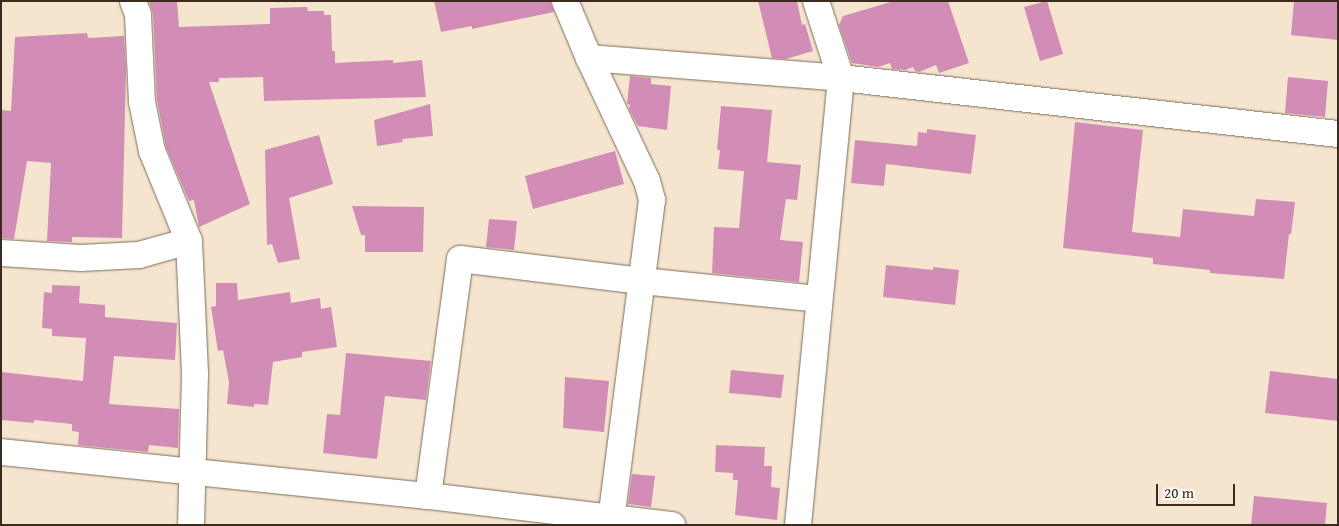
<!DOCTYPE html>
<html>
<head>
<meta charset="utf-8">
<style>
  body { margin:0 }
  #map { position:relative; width:1339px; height:526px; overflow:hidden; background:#f6e5ce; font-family:"Gentium Book Plus",serif }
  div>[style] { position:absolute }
  .building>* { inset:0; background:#d28db6 }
  .roads { filter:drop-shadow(0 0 1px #7c6b5c) drop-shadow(0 0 1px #7c6b5c) }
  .minor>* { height:26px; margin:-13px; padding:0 13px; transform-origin:13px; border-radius:13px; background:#fff }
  span { translate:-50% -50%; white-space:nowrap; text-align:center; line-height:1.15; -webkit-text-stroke:4px #fdfcf7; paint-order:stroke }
  .frame { position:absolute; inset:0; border:2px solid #3b2a1e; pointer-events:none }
  .scale { position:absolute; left:1156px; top:484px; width:79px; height:22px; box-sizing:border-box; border:2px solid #3b2a1e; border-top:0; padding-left:6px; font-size:15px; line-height:18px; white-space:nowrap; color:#3b2a1e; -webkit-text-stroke:4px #fdfcf7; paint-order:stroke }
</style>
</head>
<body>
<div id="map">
  <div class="building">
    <i style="clip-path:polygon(149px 1px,177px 1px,179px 27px,270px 24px,270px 8px,307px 7px,308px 11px,324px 11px,324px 15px,331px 15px,332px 51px,335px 51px,335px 63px,393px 60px,393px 63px,422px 60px,426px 97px,264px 101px,263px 77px,219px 78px,219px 82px,209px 82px,250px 204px,199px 227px,194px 200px,189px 201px,166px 147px,157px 100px,153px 14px)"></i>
    <i style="clip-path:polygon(434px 1px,550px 1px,554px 12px,472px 29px,472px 26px,441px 32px)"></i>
    <i style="clip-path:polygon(758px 1px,797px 1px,802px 25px,805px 24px,813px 51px,786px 59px,772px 58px)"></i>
    <i style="clip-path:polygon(894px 1px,948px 1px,969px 63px,939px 73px,936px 65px,919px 72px,915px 71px,913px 67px,905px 70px,892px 69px,890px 63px,878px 67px,852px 63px,839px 25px,843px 16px)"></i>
    <i style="clip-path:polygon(1047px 1px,1063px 54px,1040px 61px,1024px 7px)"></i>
    <i style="clip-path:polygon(1294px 1px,1338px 1px,1338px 40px,1291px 35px)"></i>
    <i style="clip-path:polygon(87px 33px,88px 38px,124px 36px,126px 70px,122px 238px,72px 237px,72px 242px,47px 241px,51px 163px,27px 161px,14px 239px,1px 238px,1px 110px,11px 111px,15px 37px)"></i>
    <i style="clip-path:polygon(630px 76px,651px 78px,651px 84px,671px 86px,667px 130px,638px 126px,629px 109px,630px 105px,627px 104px)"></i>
    <i style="clip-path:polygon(1288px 77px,1328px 81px,1325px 117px,1285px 113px)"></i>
    <i style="clip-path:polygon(430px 104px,433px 136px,402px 139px,403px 142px,377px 146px,374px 120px)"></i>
    <i style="clip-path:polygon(721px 106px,772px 110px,767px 162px,801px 165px,797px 200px,786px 199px,780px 240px,803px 242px,799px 282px,712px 273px,714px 227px,739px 228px,744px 171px,718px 169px,720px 150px,717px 150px)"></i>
    <i style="clip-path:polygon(1075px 122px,1143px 130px,1132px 232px,1180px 237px,1183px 209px,1254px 216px,1256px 199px,1295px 202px,1291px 234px,1289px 234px,1284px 279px,1210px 273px,1210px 270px,1153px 264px,1153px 258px,1063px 248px)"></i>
    <i style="clip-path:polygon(927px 129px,976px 135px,971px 174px,886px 164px,884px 186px,851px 183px,855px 140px,917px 146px,918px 132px,927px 133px)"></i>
    <i style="clip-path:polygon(319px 135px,333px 184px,289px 198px,300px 259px,278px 263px,272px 244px,267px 245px,265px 150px)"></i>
    <i style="clip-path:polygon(615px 151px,624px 184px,533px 209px,525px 176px)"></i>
    <i style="clip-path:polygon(352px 206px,424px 207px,423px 252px,365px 252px,365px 235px,361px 235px)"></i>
    <i style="clip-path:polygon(489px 219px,517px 221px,514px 250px,486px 247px)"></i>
    <i style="clip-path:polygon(886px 265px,933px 270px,933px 267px,959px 270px,955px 305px,883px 297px)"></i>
    <i style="clip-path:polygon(216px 283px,237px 283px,238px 300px,290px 292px,291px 303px,320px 298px,321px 309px,331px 307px,337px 347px,302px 352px,302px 357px,273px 362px,268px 405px,254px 404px,254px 407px,227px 404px,229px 382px,223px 350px,218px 351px,211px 307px,216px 306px)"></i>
    <i style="clip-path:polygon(52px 285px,80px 286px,79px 303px,105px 305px,105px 317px,177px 323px,175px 360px,114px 356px,109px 404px,179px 409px,178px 448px,149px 445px,148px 452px,78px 445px,79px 432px,72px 431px,72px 424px,34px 420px,34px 423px,1px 420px,1px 372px,83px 381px,86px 338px,52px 336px,52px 329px,42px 328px,44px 292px,52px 293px)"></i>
    <i style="clip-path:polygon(346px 353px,431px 361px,426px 400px,385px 396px,377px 459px,323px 453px,327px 414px,340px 415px)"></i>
    <i style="clip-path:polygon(731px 370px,784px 375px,781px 398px,729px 393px)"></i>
    <i style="clip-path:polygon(1270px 371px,1338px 379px,1338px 421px,1265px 413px)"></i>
    <i style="clip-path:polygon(565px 377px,609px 381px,604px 432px,563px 428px)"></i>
    <i style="clip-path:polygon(716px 445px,765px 447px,764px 466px,772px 466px,771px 487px,780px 488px,777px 520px,735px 515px,738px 480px,733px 480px,733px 473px,715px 472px)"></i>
    <i style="clip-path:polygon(632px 474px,655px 476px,651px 507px,628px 504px)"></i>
    <i style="clip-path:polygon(1254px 496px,1327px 503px,1325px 525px,1251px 525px)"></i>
  </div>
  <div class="roads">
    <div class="minor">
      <i style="left:133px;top:1px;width:15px;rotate:70deg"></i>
      <i style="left:138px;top:15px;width:87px;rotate:87.4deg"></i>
      <i style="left:142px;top:102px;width:50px;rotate:78.5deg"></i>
      <i style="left:152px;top:151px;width:97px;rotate:67.7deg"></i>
      <i style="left:189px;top:241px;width:133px;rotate:87.4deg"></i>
      <i style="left:195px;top:374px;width:151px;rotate:91.5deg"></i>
      <i style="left:565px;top:1px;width:62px;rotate:67.2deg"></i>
      <i style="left:589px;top:58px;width:136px;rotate:64.8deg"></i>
      <i style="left:647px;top:181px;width:20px;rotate:75deg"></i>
      <i style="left:652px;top:200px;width:321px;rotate:97.3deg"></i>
      <i style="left:589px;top:58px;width:253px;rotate:4.5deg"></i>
      <i style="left:841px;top:78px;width:500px;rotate:6.43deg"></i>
      <i style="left:1px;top:253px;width:80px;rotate:3.6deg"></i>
      <i style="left:81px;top:258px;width:58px;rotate:-3deg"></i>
      <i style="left:139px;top:255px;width:52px;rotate:-15.6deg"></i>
      <i style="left:1px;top:452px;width:429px;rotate:5.9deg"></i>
      <i style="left:428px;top:496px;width:246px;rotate:6.8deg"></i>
      <i style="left:428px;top:496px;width:239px;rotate:-82.3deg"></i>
      <i style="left:460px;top:259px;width:183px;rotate:6.9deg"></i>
      <i style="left:642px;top:281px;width:177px;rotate:5.8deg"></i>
      <i style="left:798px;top:525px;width:449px;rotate:-84.5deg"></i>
      <i style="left:841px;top:78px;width:81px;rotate:-108deg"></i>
    </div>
  </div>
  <div class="frame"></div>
  <div class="scale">20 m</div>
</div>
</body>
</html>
